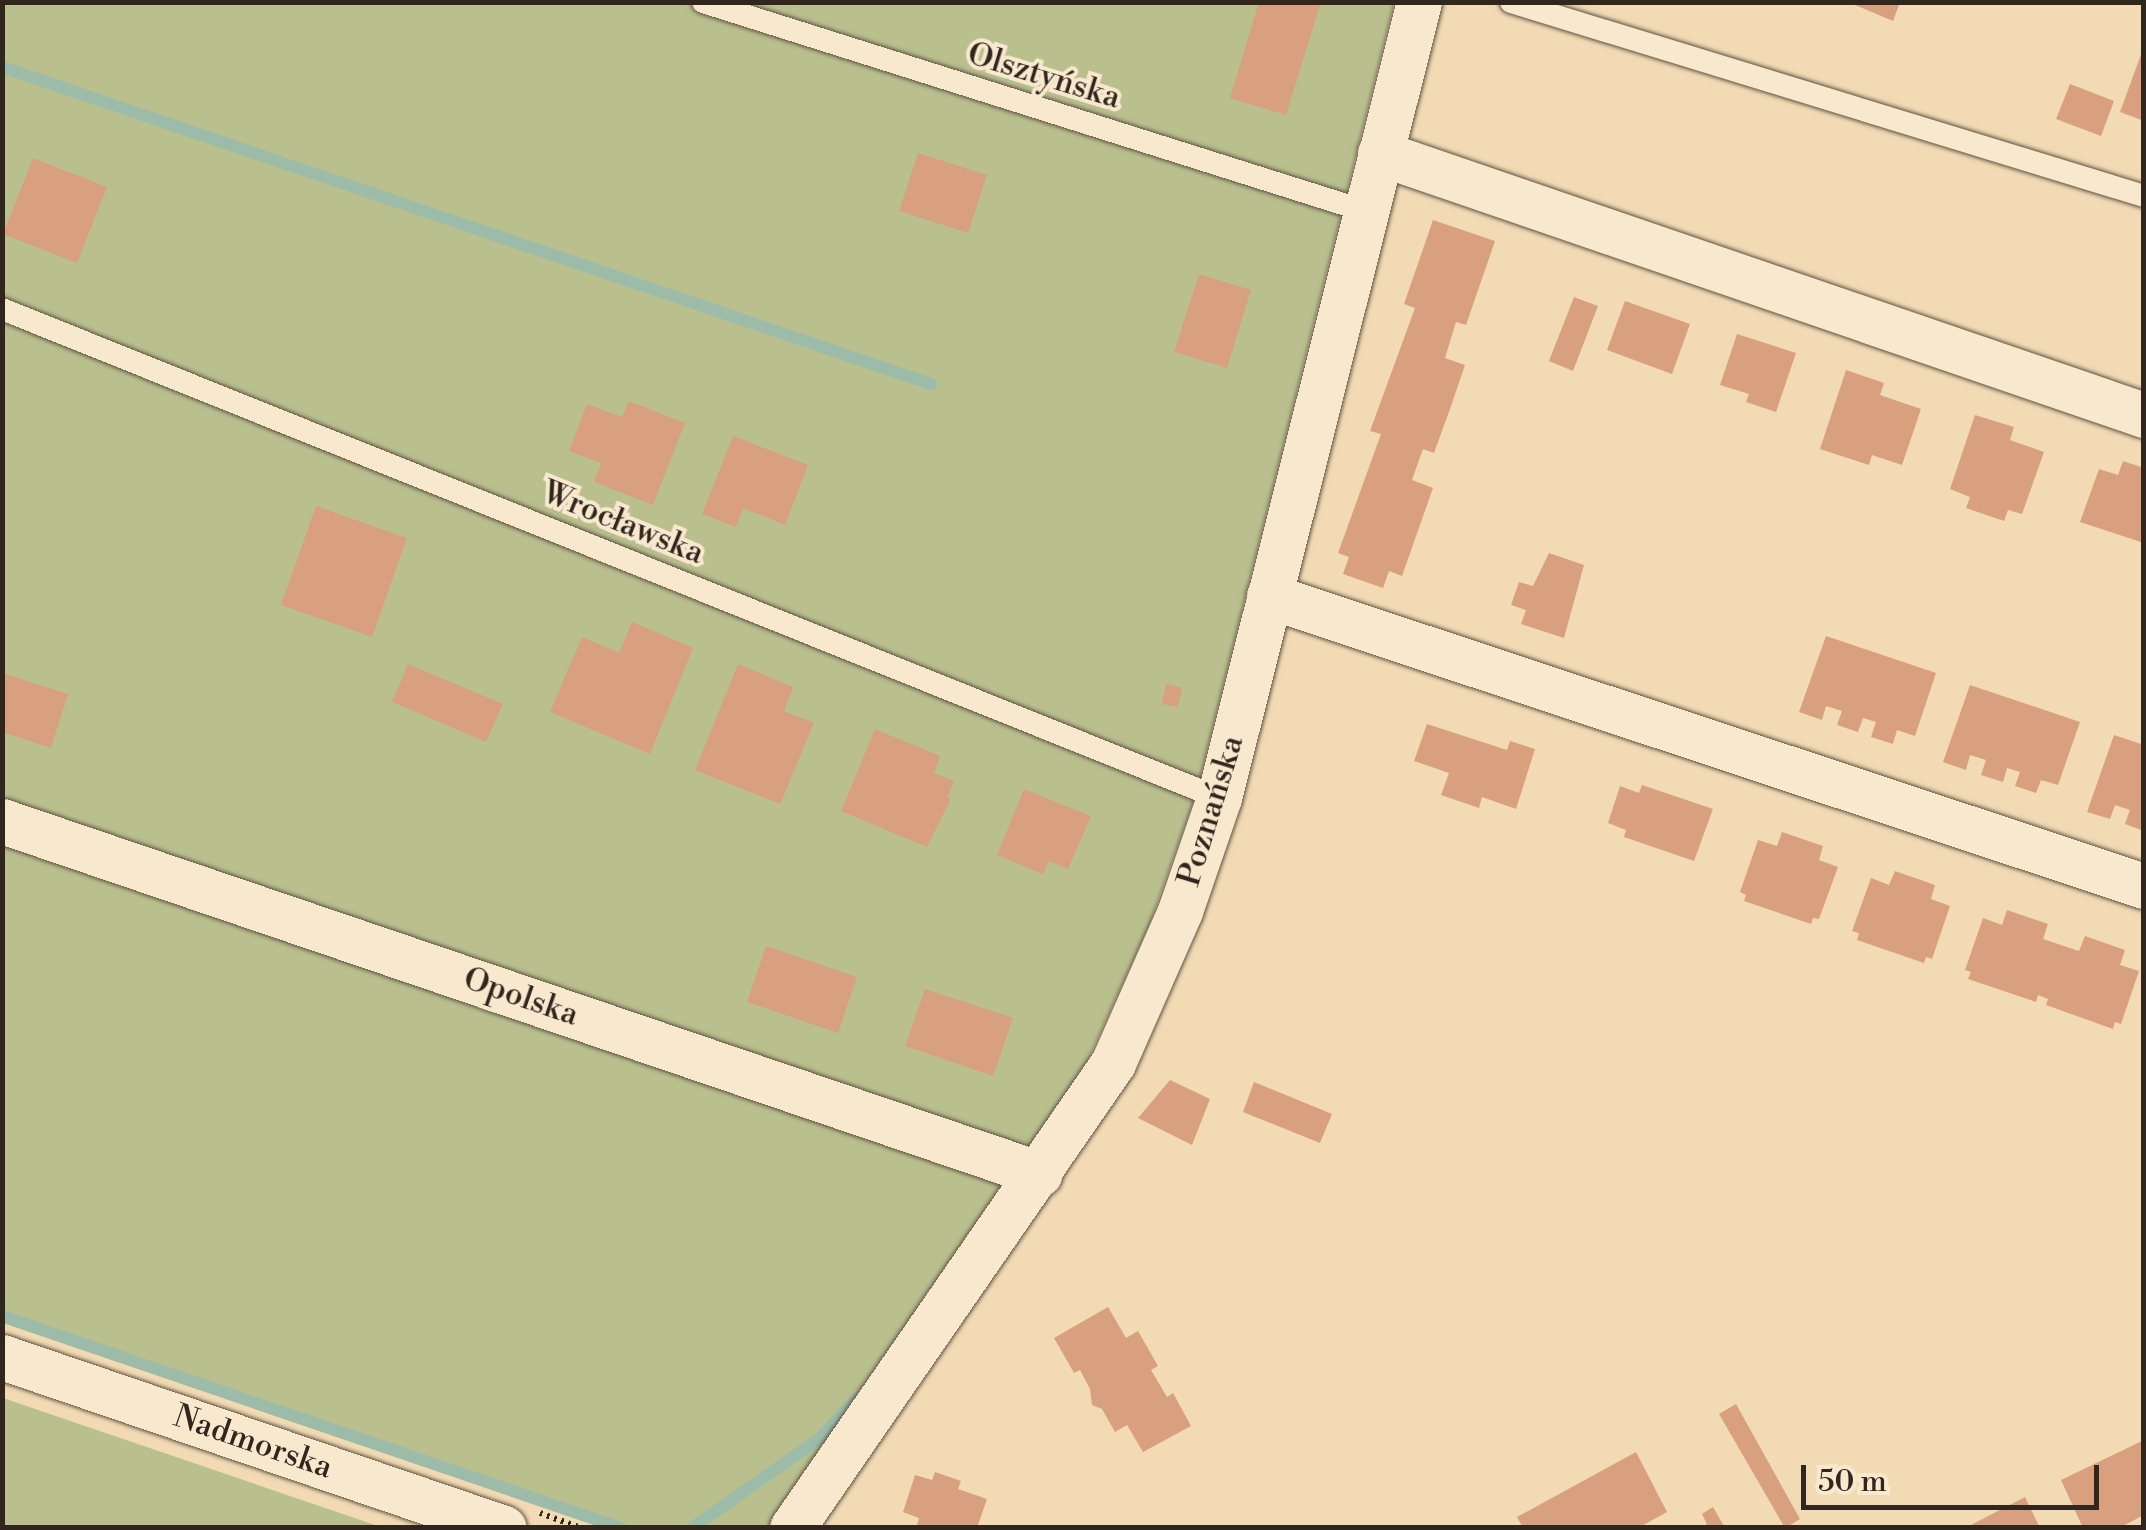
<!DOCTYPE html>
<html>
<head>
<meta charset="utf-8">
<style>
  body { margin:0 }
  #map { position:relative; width:2146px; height:1530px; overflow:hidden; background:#f2dbb4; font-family:"Libre Bodoni",serif }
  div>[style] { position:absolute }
  .green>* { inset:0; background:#b9c08e }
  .stream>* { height:12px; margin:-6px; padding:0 6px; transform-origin:6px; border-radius:6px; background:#9cbba9 }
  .building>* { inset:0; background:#d8a07f }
  .path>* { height:6px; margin-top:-3px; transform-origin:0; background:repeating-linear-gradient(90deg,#30261d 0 2.5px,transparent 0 7.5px) }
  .roads { filter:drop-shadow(0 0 2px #605343) drop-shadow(0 0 2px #605343) }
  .service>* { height:22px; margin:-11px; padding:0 11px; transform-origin:11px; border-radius:11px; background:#f7e8ce }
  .minor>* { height:45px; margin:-22.5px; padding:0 22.5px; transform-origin:22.5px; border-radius:22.5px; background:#f7e8ce }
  span { translate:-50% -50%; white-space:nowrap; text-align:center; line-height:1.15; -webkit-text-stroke:8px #f7e8ce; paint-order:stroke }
  .street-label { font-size:32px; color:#30261d }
  .frame { position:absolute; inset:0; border:5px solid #30261d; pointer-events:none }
  .scale { position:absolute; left:1801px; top:1465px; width:298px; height:45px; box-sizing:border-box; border:5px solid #30261d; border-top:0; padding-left:12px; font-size:30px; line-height:35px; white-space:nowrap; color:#30261d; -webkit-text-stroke:8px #f7e8ce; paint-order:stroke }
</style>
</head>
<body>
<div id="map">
  <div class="green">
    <i style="clip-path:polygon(3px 3px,1394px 3px,1196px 794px,1150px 923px,1076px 1086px,771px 1527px,601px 1527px,3px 1323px)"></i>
    <i style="clip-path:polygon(2px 1398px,3px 1398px,381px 1527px,3px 1527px)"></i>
  </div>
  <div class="stream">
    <i style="left:2px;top:67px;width:982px;rotate:18.84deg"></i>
    <i style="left:2px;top:1316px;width:654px;rotate:18.91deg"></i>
    <i style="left:692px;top:1528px;width:156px;rotate:-35.1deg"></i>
    <i style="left:820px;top:1438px;width:54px;rotate:-47.2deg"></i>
  </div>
  <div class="building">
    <i style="clip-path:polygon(1259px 2px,1321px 2px,1286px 115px,1230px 98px)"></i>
    <i style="clip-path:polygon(1848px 2px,1900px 2px,1893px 21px)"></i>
    <i style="clip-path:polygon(2143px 49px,2144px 49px,2144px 121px,2120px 112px)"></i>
    <i style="clip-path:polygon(2070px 84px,2114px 101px,2101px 136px,2056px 119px)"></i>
    <i style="clip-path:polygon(918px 153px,987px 175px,968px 233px,899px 211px)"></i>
    <i style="clip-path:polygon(33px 158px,107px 187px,77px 263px,3px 234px)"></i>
    <i style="clip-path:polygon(1433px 220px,1495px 241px,1466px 325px,1456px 322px,1445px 358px,1465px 365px,1450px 409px,1434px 453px,1423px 449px,1412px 480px,1433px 488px,1402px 576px,1389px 571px,1383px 588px,1343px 574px,1349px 557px,1338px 553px,1381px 434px,1370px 431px,1415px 308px,1404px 304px)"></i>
    <i style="clip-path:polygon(1199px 274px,1251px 290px,1227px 368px,1174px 352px)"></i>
    <i style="clip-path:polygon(1574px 297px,1598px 306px,1573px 371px,1549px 361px)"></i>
    <i style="clip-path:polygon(1625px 301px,1690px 324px,1672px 374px,1607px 350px)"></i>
    <i style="clip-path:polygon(1737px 334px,1796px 353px,1776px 412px,1746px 402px,1749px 394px,1720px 385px)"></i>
    <i style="clip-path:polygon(1846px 370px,1884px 383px,1880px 395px,1921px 409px,1902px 465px,1872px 455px,1869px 465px,1820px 449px)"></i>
    <i style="clip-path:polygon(629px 401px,685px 423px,653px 505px,594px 482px,601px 463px,569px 451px,587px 404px,622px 417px)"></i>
    <i style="clip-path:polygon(1975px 415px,2014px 427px,2010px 440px,2044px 452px,2022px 514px,2008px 510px,2004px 521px,1966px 508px,1970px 497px,1950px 489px)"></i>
    <i style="clip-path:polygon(733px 436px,808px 465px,785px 525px,743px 508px,736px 527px,702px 514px)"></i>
    <i style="clip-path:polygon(2123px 461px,2144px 468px,2144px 543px,2080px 522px,2099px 469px,2118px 475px)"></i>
    <i style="clip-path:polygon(316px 506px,407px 538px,372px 637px,281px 605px)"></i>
    <i style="clip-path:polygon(1549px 553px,1584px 565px,1564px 638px,1521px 624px,1526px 610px,1511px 605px,1519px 582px,1533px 586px)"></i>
    <i style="clip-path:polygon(632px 622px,693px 648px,650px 754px,550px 712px,582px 637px,619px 653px)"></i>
    <i style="clip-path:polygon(1826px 636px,1936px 673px,1915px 736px,1897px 730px,1893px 744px,1871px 737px,1876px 722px,1863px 718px,1858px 732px,1837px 725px,1842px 711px,1826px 706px,1822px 720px,1799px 712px)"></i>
    <i style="clip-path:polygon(408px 664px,503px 704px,486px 742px,392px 702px)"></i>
    <i style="clip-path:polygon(738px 664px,793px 687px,784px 711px,814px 723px,780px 804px,695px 770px)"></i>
    <i style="clip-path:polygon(2px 673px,68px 694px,51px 748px,2px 732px)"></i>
    <i style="clip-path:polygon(1166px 684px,1182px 688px,1178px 707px,1162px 704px)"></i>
    <i style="clip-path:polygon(1970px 685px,2080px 722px,2058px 785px,2041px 780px,2036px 793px,2015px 786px,2020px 772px,2007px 768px,2003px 782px,1981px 775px,1986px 760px,1970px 755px,1966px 770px,1943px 762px)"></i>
    <i style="clip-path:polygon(1427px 724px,1507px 750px,1510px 741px,1535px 749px,1516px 809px,1482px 797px,1479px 808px,1441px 795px,1449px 773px,1414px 761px)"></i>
    <i style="clip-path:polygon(875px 729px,940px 756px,934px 773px,954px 781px,947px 797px,951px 799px,927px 847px,841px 811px)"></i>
    <i style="clip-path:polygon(2114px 735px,2144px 745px,2144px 831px,2125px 824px,2130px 810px,2115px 805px,2110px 819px,2087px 812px)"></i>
    <i style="clip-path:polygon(1642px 785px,1713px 809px,1694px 861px,1624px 837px,1626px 830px,1608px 823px,1620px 786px,1639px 793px)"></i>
    <i style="clip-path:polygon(1024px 789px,1091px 816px,1068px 869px,1049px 861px,1043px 874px,997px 855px)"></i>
    <i style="clip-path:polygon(1782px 832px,1823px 846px,1819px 860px,1838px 867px,1819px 919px,1813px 918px,1811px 924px,1744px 901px,1746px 895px,1740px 892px,1758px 840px,1777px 846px)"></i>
    <i style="clip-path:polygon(1895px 871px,1935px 885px,1931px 899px,1950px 906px,1932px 959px,1926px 957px,1924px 963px,1857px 940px,1859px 933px,1852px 931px,1871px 878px,1889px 885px)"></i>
    <i style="clip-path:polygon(2007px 910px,2048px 924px,2043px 939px,2079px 951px,2085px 936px,2125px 950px,2120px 965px,2139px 971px,2121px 1024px,2115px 1022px,2113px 1029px,2046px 1005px,2048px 999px,2038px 995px,2036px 1002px,1968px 979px,1971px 972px,1965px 970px,1983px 918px,2002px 925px)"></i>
    <i style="clip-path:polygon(766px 946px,857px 977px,838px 1033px,747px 1002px)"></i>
    <i style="clip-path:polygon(925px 989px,1013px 1018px,993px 1076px,905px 1046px)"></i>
    <i style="clip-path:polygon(1170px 1080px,1210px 1099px,1192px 1145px,1138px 1118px)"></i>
    <i style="clip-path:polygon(1254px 1082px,1332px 1114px,1320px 1143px,1243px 1112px)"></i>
    <i style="clip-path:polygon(1108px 1307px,1126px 1338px,1138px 1331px,1158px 1366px,1151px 1370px,1167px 1397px,1173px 1393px,1191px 1426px,1143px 1452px,1127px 1425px,1115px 1432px,1102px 1409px,1092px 1405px,1090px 1389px,1080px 1370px,1074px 1373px,1054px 1338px)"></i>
    <i style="clip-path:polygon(1736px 1404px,1800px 1519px,1785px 1528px,1719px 1414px)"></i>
    <i style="clip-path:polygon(2144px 1440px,2144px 1515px,2119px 1528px,2083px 1528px,2061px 1480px)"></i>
    <i style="clip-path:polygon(1636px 1452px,1667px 1512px,1638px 1528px,1523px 1528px,1517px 1517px)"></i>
    <i style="clip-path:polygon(935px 1472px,961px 1481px,958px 1489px,987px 1499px,977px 1528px,916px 1528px,919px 1518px,903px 1512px,915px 1475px,932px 1480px)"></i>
    <i style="clip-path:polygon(2025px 1497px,2040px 1528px,1965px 1528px)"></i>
    <i style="clip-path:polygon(1713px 1507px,1725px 1528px,1701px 1528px,1707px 1524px,1702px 1514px)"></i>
  </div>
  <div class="path">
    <i style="left:540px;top:1513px;width:44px;rotate:20.1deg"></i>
  </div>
  <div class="roads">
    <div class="service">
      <i style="left:703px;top:2px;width:694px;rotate:17.52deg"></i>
      <i style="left:1511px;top:2px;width:662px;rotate:17.04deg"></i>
      <i style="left:2px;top:309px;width:1312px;rotate:21.89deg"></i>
    </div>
    <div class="minor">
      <i style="left:1380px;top:153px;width:808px;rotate:18.93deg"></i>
      <i style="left:1269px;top:596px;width:922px;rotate:18.34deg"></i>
      <i style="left:2px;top:821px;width:1096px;rotate:18.78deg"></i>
      <i style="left:2px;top:1357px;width:530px;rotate:18.81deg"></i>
      <i style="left:792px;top:1528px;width:565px;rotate:-55.38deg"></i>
      <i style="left:1113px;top:1063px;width:166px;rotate:-66.2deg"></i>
      <i style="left:1180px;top:911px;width:120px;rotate:-71deg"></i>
      <i style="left:1219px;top:798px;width:821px;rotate:-75.9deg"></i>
    </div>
  </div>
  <div class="street-label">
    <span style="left:1044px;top:76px;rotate:17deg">Olsztyńska</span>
    <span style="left:623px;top:523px;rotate:22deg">Wrocławska</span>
    <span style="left:1211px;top:811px;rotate:-73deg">Poznańska</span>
    <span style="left:521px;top:997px;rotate:19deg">Opolska</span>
    <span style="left:253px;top:1442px;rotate:19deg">Nadmorska</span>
  </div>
  <div class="frame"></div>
  <div class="scale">50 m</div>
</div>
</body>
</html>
